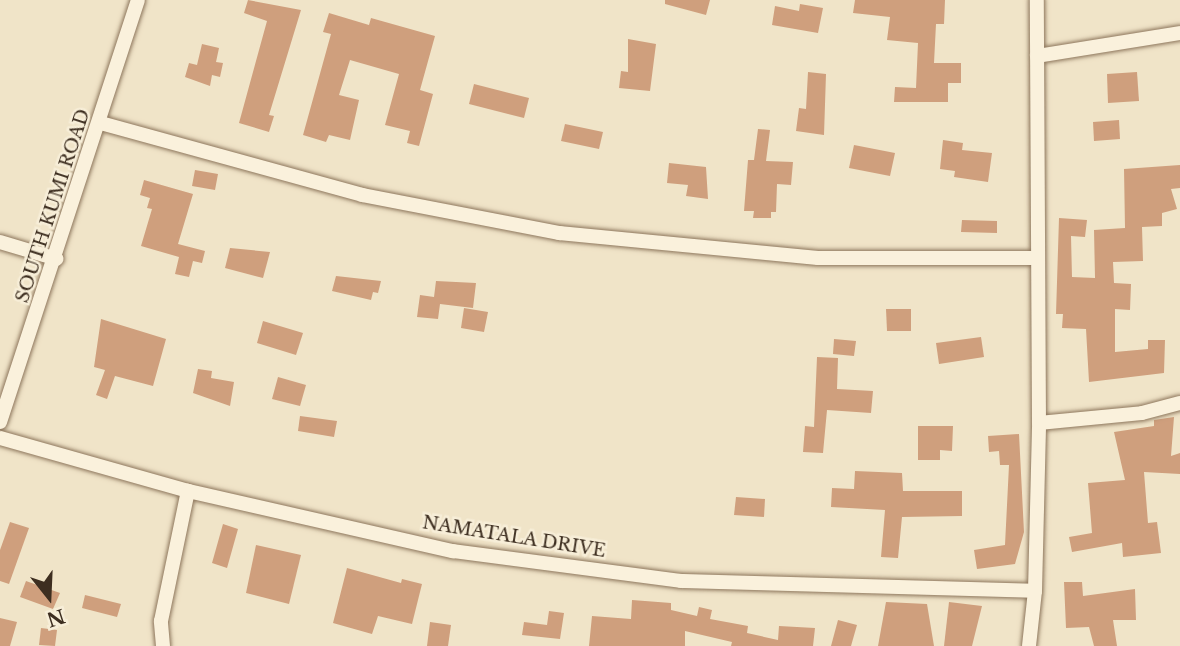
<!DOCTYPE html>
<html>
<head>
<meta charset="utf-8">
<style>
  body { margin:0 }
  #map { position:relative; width:1180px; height:646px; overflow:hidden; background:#f0e4c8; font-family:"Libre Baskerville",serif }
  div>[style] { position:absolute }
  .building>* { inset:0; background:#cf9f7d }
  .roads { filter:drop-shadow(0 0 2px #8d765c) drop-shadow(0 0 2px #8d765c) }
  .minor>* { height:14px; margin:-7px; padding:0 7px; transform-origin:7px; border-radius:7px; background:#faf1dc }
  span { translate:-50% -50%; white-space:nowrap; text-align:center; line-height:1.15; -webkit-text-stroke:5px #f7eed8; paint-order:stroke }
  .street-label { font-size:18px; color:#3d2e20 }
  .north { position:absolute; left:14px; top:562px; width:70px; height:70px; -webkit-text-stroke:5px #f7eed8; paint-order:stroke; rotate:162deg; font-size:19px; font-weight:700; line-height:28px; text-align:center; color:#3d2e20 }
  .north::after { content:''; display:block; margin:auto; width:24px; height:32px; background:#3d2e20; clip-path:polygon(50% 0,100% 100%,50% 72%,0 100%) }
</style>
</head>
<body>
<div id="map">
  <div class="building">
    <i style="clip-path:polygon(248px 0,301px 10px,269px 115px,274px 116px,269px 132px,239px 123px,267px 21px,244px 13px)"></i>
    <i style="clip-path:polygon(665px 0,710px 0,706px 15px,665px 4px)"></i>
    <i style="clip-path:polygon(855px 0,945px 0,944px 24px,936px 24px,934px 63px,961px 63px,961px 83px,948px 83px,948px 102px,894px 102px,895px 87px,916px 88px,918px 43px,887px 40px,890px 17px,853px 13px)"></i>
    <i style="clip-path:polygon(800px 4px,823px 8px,818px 33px,772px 25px,775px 6px,799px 11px)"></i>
    <i style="clip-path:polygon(329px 13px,369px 25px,371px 18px,435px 36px,420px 90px,433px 94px,419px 146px,407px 143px,410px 131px,385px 125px,399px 74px,350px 60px,339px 95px,359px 100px,350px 140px,329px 135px,326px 142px,303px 135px,331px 34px,323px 32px)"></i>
    <i style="clip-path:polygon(628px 39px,656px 44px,650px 91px,619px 88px,621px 71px,628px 72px)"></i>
    <i style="clip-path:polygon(202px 44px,219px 48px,216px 62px,223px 63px,220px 77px,212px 75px,210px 86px,185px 77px,189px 63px,197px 65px)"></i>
    <i style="clip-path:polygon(808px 72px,826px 74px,824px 135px,796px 131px,799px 108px,806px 109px)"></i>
    <i style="clip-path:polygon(1137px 72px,1139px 101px,1108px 103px,1107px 74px)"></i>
    <i style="clip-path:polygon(474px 84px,529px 98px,524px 118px,469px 104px)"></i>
    <i style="clip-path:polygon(1119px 120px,1120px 139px,1094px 141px,1093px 122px)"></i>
    <i style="clip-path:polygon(565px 124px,603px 132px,599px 149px,561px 141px)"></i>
    <i style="clip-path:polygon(758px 129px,770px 130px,766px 161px,793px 162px,791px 185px,777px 184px,776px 212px,771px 212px,771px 218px,753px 218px,754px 211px,744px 211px,748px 160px,754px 160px)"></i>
    <i style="clip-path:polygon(943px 140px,963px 143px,962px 150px,992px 153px,988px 182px,954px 177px,955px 171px,940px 169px)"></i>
    <i style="clip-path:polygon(854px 145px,895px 153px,890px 176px,849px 168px)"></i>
    <i style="clip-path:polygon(669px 163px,706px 167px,708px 199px,686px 196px,688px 185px,667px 183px)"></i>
    <i style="clip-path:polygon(1180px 165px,1180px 188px,1171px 189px,1177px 209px,1162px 213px,1162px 226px,1142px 227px,1143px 261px,1113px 262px,1114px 283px,1131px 284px,1130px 310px,1115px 309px,1115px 352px,1148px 349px,1148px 340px,1165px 340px,1164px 373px,1089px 382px,1086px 329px,1062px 328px,1063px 314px,1056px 314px,1059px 218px,1087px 220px,1085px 237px,1071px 236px,1072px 277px,1095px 278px,1094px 230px,1125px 228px,1124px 169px)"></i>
    <i style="clip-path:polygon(195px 170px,218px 174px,215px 190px,192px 186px)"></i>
    <i style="clip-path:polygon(144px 180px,193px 194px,178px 244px,205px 251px,202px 263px,193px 261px,189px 277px,175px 274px,179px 257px,141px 246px,152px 209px,147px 208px,150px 198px,140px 195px)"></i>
    <i style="clip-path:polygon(962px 220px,997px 221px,997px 233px,961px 232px)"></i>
    <i style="clip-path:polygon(230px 248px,270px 252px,263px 278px,225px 268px)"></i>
    <i style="clip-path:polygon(336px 276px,381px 281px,378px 293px,373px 292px,371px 300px,332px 291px)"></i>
    <i style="clip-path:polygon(436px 281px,476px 283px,473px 308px,440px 304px,438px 319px,417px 317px,420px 295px,434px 297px)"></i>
    <i style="clip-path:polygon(464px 308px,488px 312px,484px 332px,461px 328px)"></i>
    <i style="clip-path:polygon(886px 309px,911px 309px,911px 331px,887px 331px)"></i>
    <i style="clip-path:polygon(101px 319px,166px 339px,153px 386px,115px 376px,107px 399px,96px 395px,105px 370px,94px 367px)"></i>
    <i style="clip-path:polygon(263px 321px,303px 333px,296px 355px,257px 343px)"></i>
    <i style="clip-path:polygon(981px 337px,984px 357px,939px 364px,936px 343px)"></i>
    <i style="clip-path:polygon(834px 339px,856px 341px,854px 356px,833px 354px)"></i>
    <i style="clip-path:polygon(817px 357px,838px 358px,837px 389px,873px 391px,871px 413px,827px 410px,823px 453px,803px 452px,805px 426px,814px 427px)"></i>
    <i style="clip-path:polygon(198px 369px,212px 371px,211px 378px,234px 382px,230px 406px,193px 393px)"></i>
    <i style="clip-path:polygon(278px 377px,306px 385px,300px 406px,272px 399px)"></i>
    <i style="clip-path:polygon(300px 416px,337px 421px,334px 437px,298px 431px)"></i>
    <i style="clip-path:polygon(1174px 417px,1171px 456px,1180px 453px,1180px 474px,1144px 472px,1148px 523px,1157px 522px,1161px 553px,1123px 557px,1122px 543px,1072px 552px,1069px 537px,1092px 533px,1088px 483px,1125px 480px,1114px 432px,1154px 426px,1154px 420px)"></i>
    <i style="clip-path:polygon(918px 426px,953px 426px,952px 451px,940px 450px,940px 460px,918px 460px)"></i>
    <i style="clip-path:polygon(1019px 434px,1024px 532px,1015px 564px,977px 569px,974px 550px,1005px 545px,1009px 465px,1000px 465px,999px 451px,989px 452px,988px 436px)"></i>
    <i style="clip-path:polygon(855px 471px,902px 473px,903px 491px,962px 491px,962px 516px,902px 517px,898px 558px,881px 557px,885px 510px,831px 507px,832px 488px,854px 489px)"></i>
    <i style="clip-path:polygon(736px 497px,765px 499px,764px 517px,734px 515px)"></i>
    <i style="clip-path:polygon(10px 522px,29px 528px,9px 584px,0 581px,0 550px)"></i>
    <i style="clip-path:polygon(223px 524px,238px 529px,227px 568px,212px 563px)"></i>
    <i style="clip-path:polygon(256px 545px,301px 555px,289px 604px,246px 593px)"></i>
    <i style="clip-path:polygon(347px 568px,401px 583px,402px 579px,422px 584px,412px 624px,378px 616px,372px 634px,333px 623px)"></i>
    <i style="clip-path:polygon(26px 581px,60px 593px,53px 609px,20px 597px)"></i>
    <i style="clip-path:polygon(1064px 582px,1082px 582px,1083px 596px,1135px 589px,1136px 620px,1113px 620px,1117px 646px,1094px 646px,1089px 627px,1066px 628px)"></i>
    <i style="clip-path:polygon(85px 595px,121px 604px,117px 617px,82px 608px)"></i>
    <i style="clip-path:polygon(632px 600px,671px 603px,671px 610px,697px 616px,699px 607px,712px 610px,710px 619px,748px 626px,747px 633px,778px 640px,779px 626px,815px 628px,813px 646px,731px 646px,732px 642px,685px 631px,685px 646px,589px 646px,592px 616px,631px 619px)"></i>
    <i style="clip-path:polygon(886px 602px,927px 604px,934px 646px,878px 646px)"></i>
    <i style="clip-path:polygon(949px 602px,982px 606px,972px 646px,944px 646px)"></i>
    <i style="clip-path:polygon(549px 611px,564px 613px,560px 639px,522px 635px,524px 622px,547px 625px)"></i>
    <i style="clip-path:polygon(0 618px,17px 622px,10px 646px,0 646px)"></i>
    <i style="clip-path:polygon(838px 620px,857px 625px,851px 646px,831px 646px)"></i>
    <i style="clip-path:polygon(430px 622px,451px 625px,448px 646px,427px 646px)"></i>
    <i style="clip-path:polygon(41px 628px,57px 630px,55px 646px,39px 645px)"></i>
  </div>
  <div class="roads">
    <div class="minor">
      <i style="left:1037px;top:56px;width:145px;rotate:-9.1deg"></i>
      <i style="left:101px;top:123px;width:271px;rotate:15.4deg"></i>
      <i style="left:362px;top:195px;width:201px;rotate:10.9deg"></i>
      <i style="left:559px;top:233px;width:260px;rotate:5.5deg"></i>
      <i style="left:818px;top:258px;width:220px"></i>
      <i style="left:0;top:242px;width:59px;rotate:16.6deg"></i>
      <i style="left:0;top:422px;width:444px;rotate:-71.9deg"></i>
      <i style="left:1039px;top:423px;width:103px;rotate:-5.5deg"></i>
      <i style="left:1142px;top:413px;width:39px;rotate:-15deg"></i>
      <i style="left:0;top:438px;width:195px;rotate:15.7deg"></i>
      <i style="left:188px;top:491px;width:272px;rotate:12.8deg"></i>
      <i style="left:453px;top:551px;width:230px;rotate:7.5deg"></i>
      <i style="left:681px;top:581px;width:354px;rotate:1.6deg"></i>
      <i style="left:163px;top:646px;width:25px;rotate:-95deg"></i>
      <i style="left:161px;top:621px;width:133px;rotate:-78.3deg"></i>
      <i style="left:1029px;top:646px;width:55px;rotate:-83.8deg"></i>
      <i style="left:1035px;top:591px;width:168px;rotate:-88.6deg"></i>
      <i style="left:1039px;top:423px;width:423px;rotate:-90.3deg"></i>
    </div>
  </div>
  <div class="street-label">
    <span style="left:53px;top:206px;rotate:-72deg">SOUTH KUMI ROAD</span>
    <span style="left:514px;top:537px;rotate:9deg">NAMATALA DRIVE</span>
  </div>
  <div class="north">N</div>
</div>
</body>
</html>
